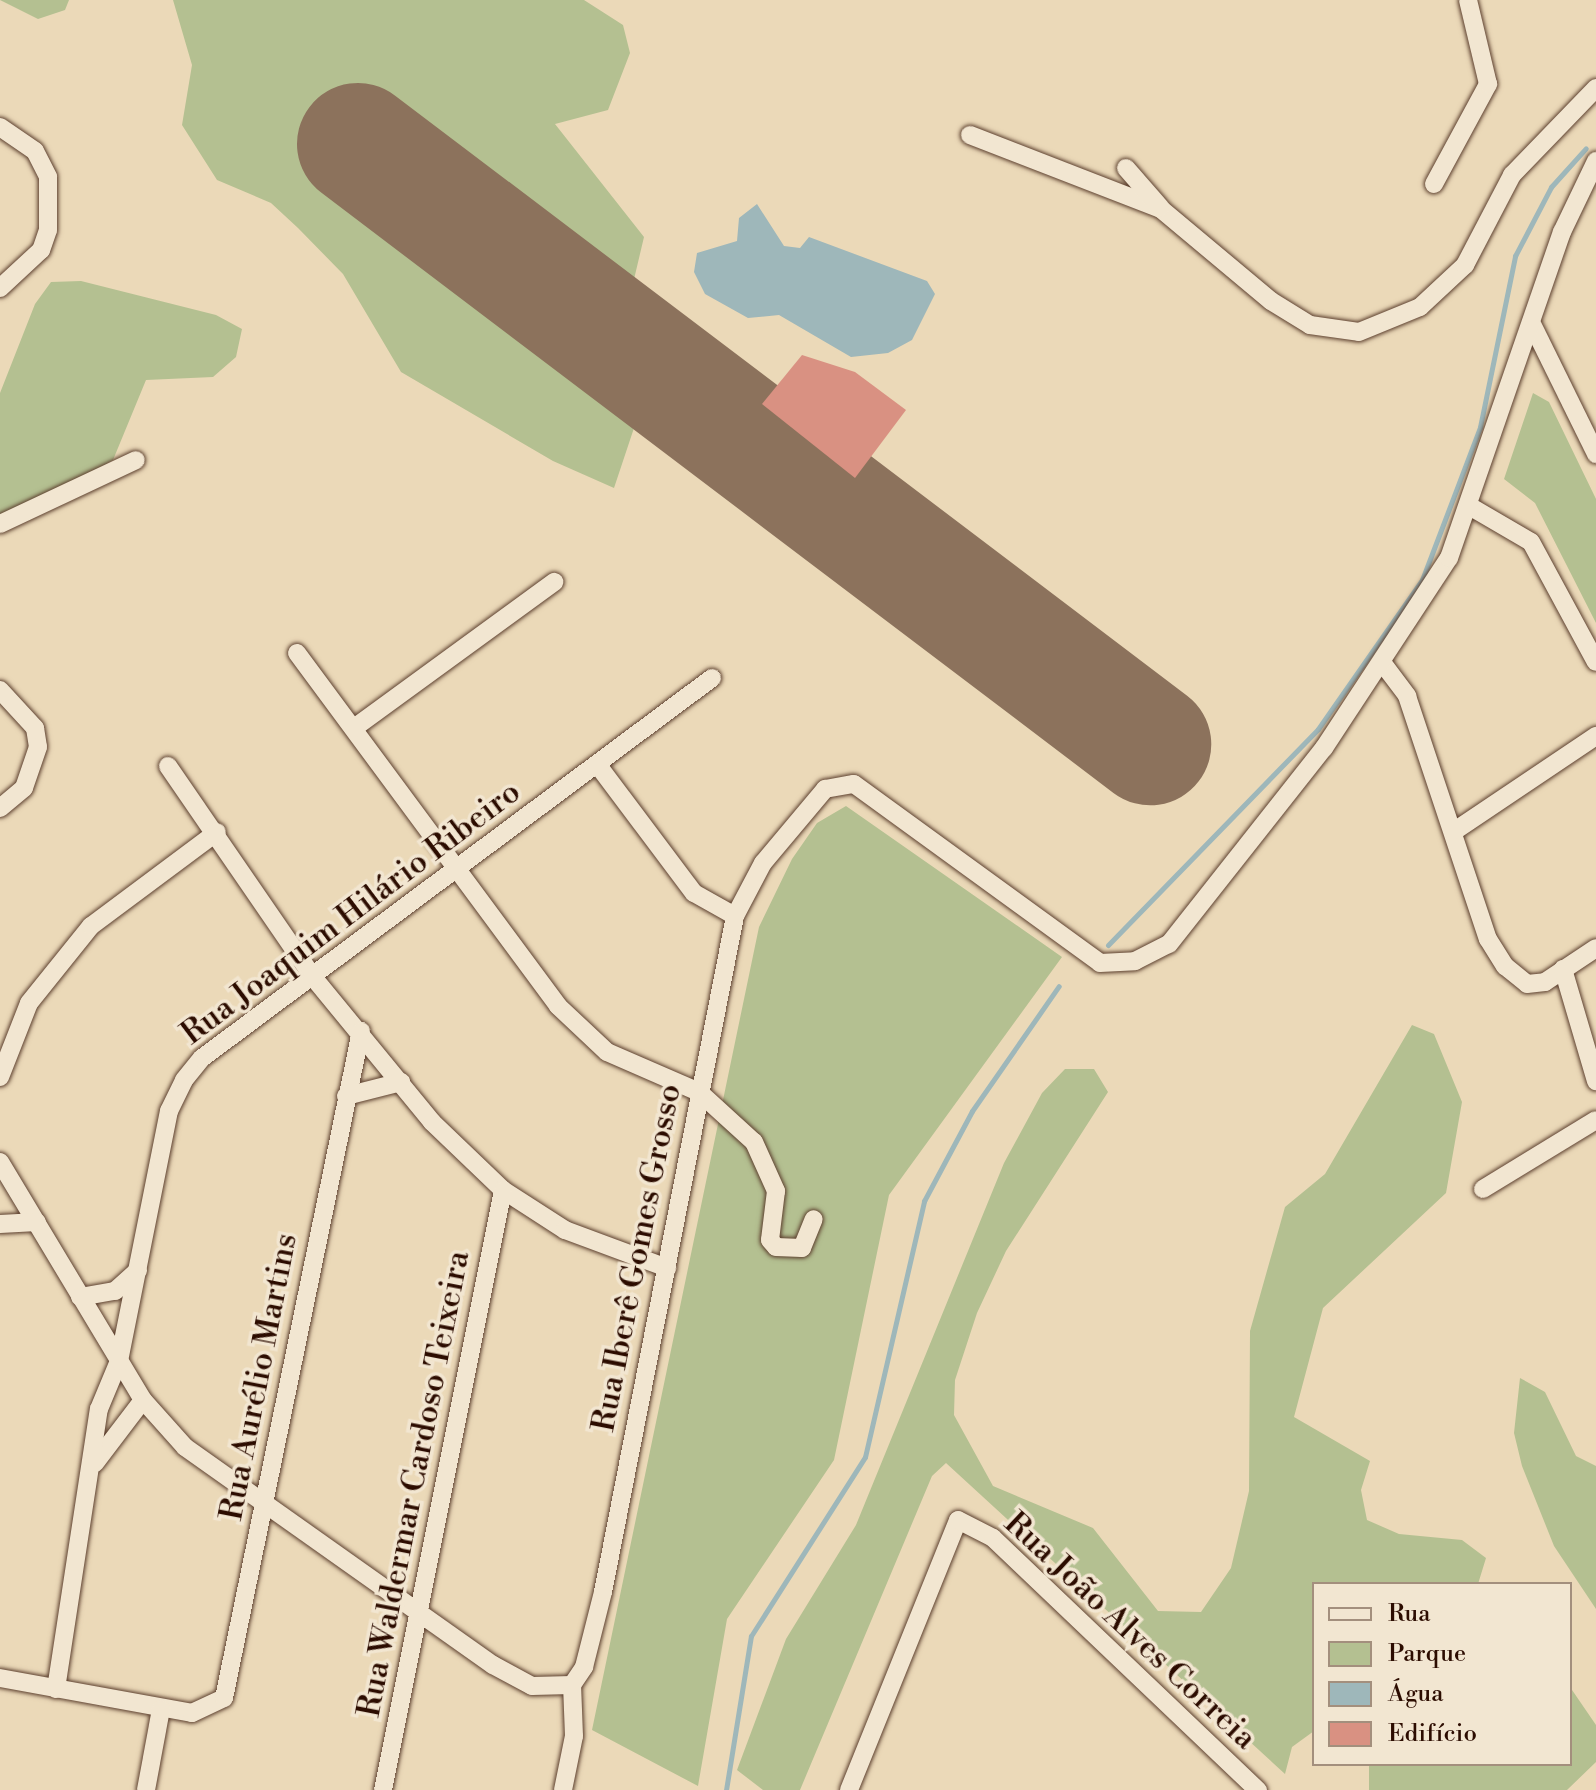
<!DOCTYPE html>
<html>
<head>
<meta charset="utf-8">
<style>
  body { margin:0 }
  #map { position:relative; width:1596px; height:1790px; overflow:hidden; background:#ebd9b8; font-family:"Libre Bodoni",serif }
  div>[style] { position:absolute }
  .green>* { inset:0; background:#b4c091 }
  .water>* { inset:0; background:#9eb7ba }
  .stream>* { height:5px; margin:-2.5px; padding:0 2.5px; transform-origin:2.5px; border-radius:2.5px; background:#9eb7ba }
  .runway>* { height:122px; margin:-61px; padding:0 61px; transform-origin:61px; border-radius:61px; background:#8c725c }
  .building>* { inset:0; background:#d99182 }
  .roads { filter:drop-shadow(0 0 2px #5c3f2e) drop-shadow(0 0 2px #5c3f2e) }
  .minor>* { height:18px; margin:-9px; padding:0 9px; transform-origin:9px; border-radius:9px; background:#f2e6d1 }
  span { translate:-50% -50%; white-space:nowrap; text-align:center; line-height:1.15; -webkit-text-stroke:7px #f2e6d1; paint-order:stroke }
  .street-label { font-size:32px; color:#2c0c00 }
  .legend { position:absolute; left:1312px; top:1582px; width:260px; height:184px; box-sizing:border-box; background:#f2e6d1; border:2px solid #a38f7d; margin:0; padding:10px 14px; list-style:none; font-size:24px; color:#2c0c00 }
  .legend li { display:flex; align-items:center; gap:16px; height:40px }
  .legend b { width:40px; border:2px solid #a38f7d }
</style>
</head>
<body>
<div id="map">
  <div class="green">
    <i style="clip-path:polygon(0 0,69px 0,65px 10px,38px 19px)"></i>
    <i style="clip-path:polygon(173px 0,584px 0,623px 25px,630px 53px,608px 110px,555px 124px,644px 237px,631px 292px,582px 267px,451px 152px,367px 134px,351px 155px,590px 327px,644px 398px,614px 488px,553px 461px,401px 372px,343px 274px,298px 228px,271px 203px,217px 180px,182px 125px,192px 65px)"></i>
    <i style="clip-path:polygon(81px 281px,216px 315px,242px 329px,236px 357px,213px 377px,146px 380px,113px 460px,0 527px,0 393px,35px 304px,51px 282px)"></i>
    <i style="clip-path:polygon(1533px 393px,1549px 402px,1596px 499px,1596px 623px,1535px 503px,1504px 479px)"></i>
    <i style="clip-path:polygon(846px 806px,1062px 957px,889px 1195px,834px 1460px,727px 1619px,698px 1786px,592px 1730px,759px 927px,792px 859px,817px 823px)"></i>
    <i style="clip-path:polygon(1412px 1025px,1434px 1034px,1462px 1102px,1446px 1193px,1323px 1308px,1294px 1417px,1370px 1461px,1361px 1490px,1367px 1520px,1399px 1534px,1462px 1540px,1486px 1558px,1478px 1584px,1314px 1584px,1314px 1731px,1292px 1747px,1285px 1774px,946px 1463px,932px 1476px,800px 1790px,763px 1790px,737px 1770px,786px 1639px,856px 1525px,1004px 1163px,1042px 1093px,1065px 1069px,1094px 1069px,1108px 1092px,1006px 1251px,977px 1313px,955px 1380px,954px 1415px,993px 1486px,1093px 1528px,1158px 1611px,1201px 1612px,1231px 1568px,1249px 1491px,1250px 1331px,1285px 1207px,1325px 1174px)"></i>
    <i style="clip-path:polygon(1520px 1378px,1545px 1392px,1576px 1456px,1596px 1466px,1596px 1609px,1554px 1546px,1522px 1466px,1514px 1433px)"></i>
    <i style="clip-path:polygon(1570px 1687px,1596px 1725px,1596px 1762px,1567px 1790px,1369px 1790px,1369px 1764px,1570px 1764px)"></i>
  </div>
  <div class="water">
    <i style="clip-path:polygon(757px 204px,784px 246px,800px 248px,809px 237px,927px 281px,935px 294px,912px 340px,888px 353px,851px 357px,779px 315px,748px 318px,705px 294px,694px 272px,697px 253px,737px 241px,739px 218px)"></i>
  </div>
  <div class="stream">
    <i style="left:1108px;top:945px;width:301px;rotate:-45.8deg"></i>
    <i style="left:1318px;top:729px;width:182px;rotate:-55.1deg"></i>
    <i style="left:1422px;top:580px;width:164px;rotate:-69.2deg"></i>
    <i style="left:1480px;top:427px;width:175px;rotate:-78.4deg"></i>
    <i style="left:1515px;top:256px;width:78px;rotate:-62.4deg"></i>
    <i style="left:1551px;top:187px;width:52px;rotate:-48.1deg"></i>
    <i style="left:726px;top:1790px;width:156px;rotate:-80.8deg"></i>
    <i style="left:751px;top:1636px;width:212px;rotate:-57.5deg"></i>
    <i style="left:865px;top:1457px;width:263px;rotate:-77deg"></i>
    <i style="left:924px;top:1201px;width:102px;rotate:-61.9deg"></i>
    <i style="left:972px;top:1111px;width:152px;rotate:-55.2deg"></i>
  </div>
  <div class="runway">
    <i style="left:358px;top:144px;width:994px;rotate:37.15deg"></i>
  </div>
  <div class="building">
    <i style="clip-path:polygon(802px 355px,855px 372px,906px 410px,855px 478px,762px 404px)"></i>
  </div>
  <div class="roads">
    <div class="minor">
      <i style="left:0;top:127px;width:42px;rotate:34.4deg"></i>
      <i style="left:35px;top:151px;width:29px;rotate:63deg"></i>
      <i style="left:48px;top:177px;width:53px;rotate:90deg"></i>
      <i style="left:48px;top:230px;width:21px;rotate:109deg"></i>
      <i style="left:41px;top:250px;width:56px;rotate:137.2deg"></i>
      <i style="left:970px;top:135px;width:205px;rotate:21.2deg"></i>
      <i style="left:1161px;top:209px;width:143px;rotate:39.9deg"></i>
      <i style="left:1271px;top:301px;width:46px;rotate:31.6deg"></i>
      <i style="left:1310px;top:325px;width:49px;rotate:8.1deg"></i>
      <i style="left:1359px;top:332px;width:66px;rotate:-22.3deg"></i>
      <i style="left:1420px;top:307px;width:62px;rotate:-43deg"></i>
      <i style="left:1465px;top:265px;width:102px;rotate:-62.4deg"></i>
      <i style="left:1512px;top:175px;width:121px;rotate:-46deg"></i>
      <i style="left:1126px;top:168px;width:52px;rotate:48.9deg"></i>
      <i style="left:1434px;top:184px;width:114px;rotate:-61.6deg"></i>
      <i style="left:1488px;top:84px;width:86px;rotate:-103.4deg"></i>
      <i style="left:1533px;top:326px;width:143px;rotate:63.8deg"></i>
      <i style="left:1471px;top:507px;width:69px;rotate:30.3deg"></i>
      <i style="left:1531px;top:542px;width:136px;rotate:61.6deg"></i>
      <i style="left:0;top:524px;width:150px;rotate:-25.2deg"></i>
      <i style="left:297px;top:653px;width:439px;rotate:53.5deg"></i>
      <i style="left:558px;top:1006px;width:67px;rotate:43.2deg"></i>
      <i style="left:607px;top:1052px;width:100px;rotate:23.5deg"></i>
      <i style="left:699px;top:1092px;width:74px;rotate:42.3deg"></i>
      <i style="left:754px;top:1142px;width:54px;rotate:65.8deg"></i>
      <i style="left:776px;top:1191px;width:49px;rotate:97deg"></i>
      <i style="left:770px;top:1240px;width:9px;rotate:49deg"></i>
      <i style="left:776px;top:1247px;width:26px;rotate:2deg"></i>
      <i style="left:802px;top:1248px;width:31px;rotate:-68deg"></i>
      <i style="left:1384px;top:665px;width:39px;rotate:53deg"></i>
      <i style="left:1407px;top:696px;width:256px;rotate:71.6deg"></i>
      <i style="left:1488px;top:939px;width:32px;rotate:58deg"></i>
      <i style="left:1505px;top:966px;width:28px;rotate:39deg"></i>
      <i style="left:1527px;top:984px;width:18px;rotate:-6deg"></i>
      <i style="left:1545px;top:982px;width:61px;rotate:-33.7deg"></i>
      <i style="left:0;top:690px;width:52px;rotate:47.4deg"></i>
      <i style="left:35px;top:728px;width:19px;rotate:81deg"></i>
      <i style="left:38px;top:747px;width:43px;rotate:108.9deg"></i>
      <i style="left:24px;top:788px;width:31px;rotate:140deg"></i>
      <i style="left:354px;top:728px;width:248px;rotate:-36.1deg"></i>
      <i style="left:597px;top:764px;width:161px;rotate:53.1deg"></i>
      <i style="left:694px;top:893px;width:47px;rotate:29.3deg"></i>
      <i style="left:168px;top:766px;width:256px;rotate:55.5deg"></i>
      <i style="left:313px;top:977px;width:188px;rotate:50.6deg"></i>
      <i style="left:432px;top:1122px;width:98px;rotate:43.8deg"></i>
      <i style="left:503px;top:1190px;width:74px;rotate:32.8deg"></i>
      <i style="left:565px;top:1230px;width:109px;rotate:20.4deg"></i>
      <i style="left:1456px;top:830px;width:169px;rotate:-33.9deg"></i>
      <i style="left:1563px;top:969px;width:117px;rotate:73.6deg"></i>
      <i style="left:0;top:1077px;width:79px;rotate:-68.6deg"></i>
      <i style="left:29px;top:1003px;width:99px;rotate:-51.2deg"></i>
      <i style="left:91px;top:926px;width:157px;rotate:-36.7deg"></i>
      <i style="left:346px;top:1096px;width:57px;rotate:-14.3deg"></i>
      <i style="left:0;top:1162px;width:278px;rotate:59deg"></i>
      <i style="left:143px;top:1400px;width:63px;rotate:48.2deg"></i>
      <i style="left:185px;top:1447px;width:377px;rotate:35.3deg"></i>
      <i style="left:493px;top:1665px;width:44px;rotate:28.3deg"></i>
      <i style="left:532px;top:1686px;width:40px;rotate:-1.4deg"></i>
      <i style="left:1483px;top:1189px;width:132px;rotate:-31.4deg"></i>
      <i style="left:0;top:1224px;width:37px;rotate:-3deg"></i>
      <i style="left:80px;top:1297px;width:36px;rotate:-10deg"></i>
      <i style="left:115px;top:1291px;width:31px;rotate:-42deg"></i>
      <i style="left:95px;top:1463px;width:79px;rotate:-52.7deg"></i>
      <i style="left:0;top:1678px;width:195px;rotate:10.3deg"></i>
      <i style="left:192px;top:1713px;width:35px;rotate:-25deg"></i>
      <i style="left:224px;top:1698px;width:681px;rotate:-78.39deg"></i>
      <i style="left:56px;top:1689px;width:283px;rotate:-81.3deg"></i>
      <i style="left:99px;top:1409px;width:52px;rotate:-67.4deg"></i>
      <i style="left:119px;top:1361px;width:255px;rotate:-78.7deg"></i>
      <i style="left:169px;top:1111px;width:34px;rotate:-64deg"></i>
      <i style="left:184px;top:1080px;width:28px;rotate:-51deg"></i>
      <i style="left:202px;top:1058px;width:636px;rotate:-36.69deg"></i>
      <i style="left:146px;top:1790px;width:82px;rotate:-79.5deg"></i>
      <i style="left:383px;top:1790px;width:612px;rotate:-78.69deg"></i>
      <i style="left:563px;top:1790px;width:55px;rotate:-78.5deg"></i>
      <i style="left:574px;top:1736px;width:51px;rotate:-92.2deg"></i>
      <i style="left:572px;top:1685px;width:22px;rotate:-56deg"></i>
      <i style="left:584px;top:1667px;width:77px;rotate:-75.8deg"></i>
      <i style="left:603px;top:1592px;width:689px;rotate:-78.95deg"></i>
      <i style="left:735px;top:916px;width:60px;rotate:-62.2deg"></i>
      <i style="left:763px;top:863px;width:97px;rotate:-50deg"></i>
      <i style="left:825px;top:789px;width:29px;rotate:-10deg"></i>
      <i style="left:854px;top:784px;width:304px;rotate:36deg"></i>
      <i style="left:1100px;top:963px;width:35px;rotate:-3deg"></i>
      <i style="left:1135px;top:961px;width:38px;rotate:-27deg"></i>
      <i style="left:1169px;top:944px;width:250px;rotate:-51.7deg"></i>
      <i style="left:1324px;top:748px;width:227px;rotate:-56.7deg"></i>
      <i style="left:1449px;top:558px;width:345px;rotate:-70.9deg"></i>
      <i style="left:1562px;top:232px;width:79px;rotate:-64.4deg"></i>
      <i style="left:849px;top:1790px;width:291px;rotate:-68deg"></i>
      <i style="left:958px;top:1520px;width:39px;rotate:27deg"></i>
      <i style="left:993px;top:1538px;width:366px;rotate:43.6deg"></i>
    </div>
  </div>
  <div class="street-label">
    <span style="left:351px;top:913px;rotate:-37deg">Rua Joaquim Hilário Ribeiro</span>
    <span style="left:637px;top:1258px;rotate:-79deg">Rua Iberê Gomes Grosso</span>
    <span style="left:259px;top:1377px;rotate:-79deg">Rua Aurélio Martins</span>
    <span style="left:414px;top:1484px;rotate:-79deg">Rua Waldermar Cardoso Teixeira</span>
    <span style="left:1130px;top:1631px;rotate:43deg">Rua João Alves Correia</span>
  </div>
  <ul class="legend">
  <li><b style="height:10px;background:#f2e6d1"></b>Rua</li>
  <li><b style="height:22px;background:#b4c091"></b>Parque</li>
  <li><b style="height:22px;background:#9eb7ba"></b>Água</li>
  <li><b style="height:22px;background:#d99182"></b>Edifício</li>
  </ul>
</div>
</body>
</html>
